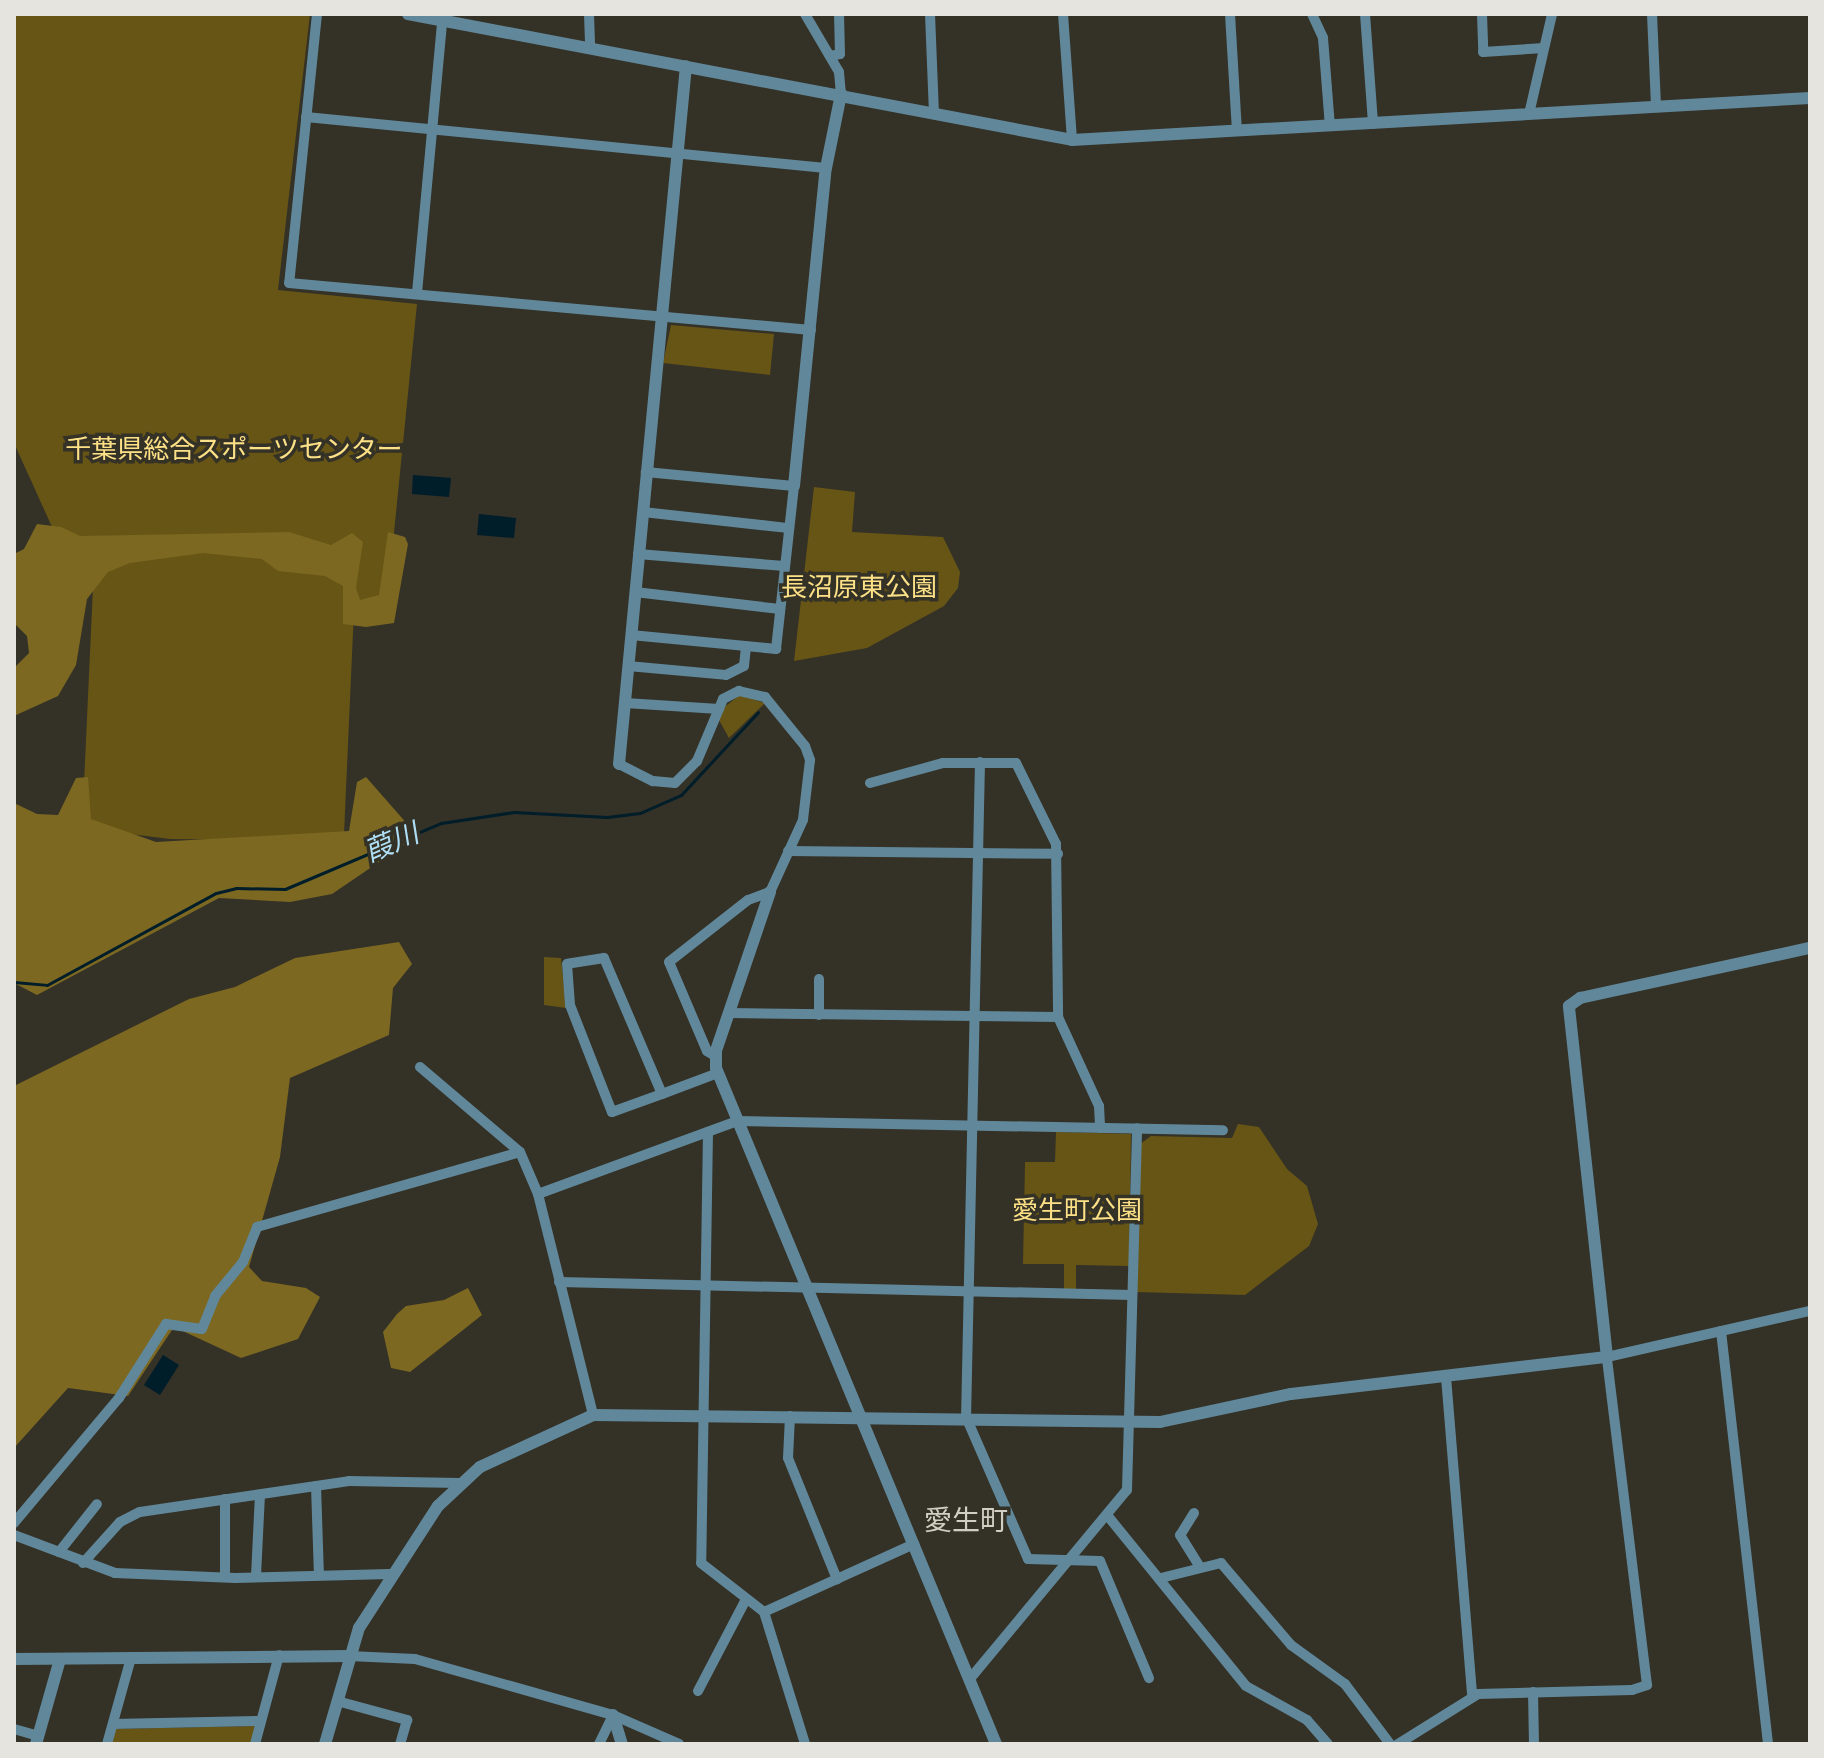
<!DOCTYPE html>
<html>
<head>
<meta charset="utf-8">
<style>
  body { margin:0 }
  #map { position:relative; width:1824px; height:1758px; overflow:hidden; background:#343127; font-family:"Sofia Sans Condensed","Noto Sans JP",sans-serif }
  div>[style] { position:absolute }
  .green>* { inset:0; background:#675515 }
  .forest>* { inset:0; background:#7c6821 }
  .water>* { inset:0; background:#001d2a }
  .stream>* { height:3px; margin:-1.5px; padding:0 1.5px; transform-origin:1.5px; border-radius:1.5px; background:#001d2a }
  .minor>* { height:10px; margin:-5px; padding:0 5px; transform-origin:5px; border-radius:5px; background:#61889a }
  .tertiary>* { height:12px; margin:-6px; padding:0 6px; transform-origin:6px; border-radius:6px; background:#61889a }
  span { translate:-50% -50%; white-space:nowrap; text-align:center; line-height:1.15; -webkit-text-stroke:7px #343127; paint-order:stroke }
  .park-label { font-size:26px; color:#fde186 }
  .water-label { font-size:28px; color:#afdff5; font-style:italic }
  .neighbourhood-label { font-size:28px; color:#d2cec2 }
  .frame { position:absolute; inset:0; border:16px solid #e6e4de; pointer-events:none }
</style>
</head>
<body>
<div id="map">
  <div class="green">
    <i style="clip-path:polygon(14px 14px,310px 14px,278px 290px,417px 304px,386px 612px,354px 610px,344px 834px,333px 841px,170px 839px,82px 828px,95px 543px,57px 538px,14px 443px)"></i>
    <i style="clip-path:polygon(671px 325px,774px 334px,770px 375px,663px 363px)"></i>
    <i style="clip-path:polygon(814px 487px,855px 492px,852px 532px,943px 537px,960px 572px,958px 588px,944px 606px,867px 648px,794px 661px)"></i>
    <i style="clip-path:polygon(740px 695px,765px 703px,729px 738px,719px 720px,723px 708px)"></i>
    <i style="clip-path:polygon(544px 957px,561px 958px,566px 1008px,544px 1005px)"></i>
    <i style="clip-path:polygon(1238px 1124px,1259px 1127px,1287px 1169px,1307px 1186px,1318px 1224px,1309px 1246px,1245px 1295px,1135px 1292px,1140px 1144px,1151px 1136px,1232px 1138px)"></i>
    <i style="clip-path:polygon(1056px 1132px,1131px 1134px,1129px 1266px,1076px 1265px,1076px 1291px,1064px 1291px,1064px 1264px,1023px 1264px,1025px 1162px,1055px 1162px)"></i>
    <i style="clip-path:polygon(256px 1726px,251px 1744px,110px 1744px,116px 1729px)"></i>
  </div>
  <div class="forest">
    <i style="clip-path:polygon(37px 524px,61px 527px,80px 536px,289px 532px,331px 545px,352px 533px,363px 542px,356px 588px,360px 600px,379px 595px,388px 532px,405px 537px,408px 544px,394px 623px,366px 627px,343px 624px,343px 586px,325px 576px,278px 571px,262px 559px,203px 553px,130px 563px,108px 572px,87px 599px,76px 665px,58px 696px,14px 716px,14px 668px,29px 653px,27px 636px,14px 623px,14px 554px,24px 549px)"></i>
    <i style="clip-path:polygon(88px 777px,91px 819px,156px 842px,349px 831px,357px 782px,366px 777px,409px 826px,407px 843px,332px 894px,290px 902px,219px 898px,37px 995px,14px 983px,14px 803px,37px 814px,58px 815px,76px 778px)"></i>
    <i style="clip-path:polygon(399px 942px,412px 964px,393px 988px,389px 1035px,290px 1078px,280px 1157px,249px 1267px,262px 1281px,306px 1288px,320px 1297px,298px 1339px,241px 1358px,174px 1327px,128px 1396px,68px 1388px,14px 1448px,14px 1086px,189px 999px,235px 987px,295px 958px)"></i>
    <i style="clip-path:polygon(468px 1288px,482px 1315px,410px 1372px,391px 1368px,383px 1332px,397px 1314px,406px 1306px,444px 1300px)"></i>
  </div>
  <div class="water">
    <i style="clip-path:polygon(413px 475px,451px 478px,449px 497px,412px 494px)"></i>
    <i style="clip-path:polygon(479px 514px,516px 518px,514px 538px,477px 535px)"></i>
    <i style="clip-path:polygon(163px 1355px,179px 1365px,160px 1395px,144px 1385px)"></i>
  </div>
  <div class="stream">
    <i style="left:14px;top:982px;width:33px;rotate:5deg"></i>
    <i style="left:47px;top:985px;width:192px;rotate:-28.6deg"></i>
    <i style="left:216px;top:893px;width:21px;rotate:-14deg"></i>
    <i style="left:236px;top:888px;width:49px;rotate:1.2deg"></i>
    <i style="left:285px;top:889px;width:169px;rotate:-22.9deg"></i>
    <i style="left:441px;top:823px;width:74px;rotate:-8.6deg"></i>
    <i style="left:514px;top:812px;width:93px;rotate:3.1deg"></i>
    <i style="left:607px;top:817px;width:33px;rotate:-7deg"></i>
    <i style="left:640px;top:813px;width:45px;rotate:-23.7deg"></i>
    <i style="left:681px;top:795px;width:113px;rotate:-47.1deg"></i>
  </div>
  <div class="minor">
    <i style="left:317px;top:14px;width:270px;rotate:95.9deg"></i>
    <i style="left:289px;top:283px;width:524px;rotate:5.14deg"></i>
    <i style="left:589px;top:14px;width:35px;rotate:88deg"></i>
    <i style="left:805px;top:14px;width:67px;rotate:59.6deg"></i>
    <i style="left:839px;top:72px;width:22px;rotate:85deg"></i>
    <i style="left:930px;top:14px;width:98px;rotate:87.7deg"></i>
    <i style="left:1063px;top:14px;width:126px;rotate:85.9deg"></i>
    <i style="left:1230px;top:14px;width:117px;rotate:86.6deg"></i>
    <i style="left:1312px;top:14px;width:26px;rotate:65deg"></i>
    <i style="left:1323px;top:38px;width:88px;rotate:85.5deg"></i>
    <i style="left:1365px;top:14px;width:110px;rotate:85.8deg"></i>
    <i style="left:1482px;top:14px;width:38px;rotate:88deg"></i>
    <i style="left:1483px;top:52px;width:61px;rotate:-3.8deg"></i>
    <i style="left:1652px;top:14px;width:93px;rotate:87.5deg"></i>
    <i style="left:830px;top:56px;width:10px;rotate:-11deg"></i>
    <i style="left:840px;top:54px;width:40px;rotate:-91.4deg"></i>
    <i style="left:1529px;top:114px;width:103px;rotate:-77deg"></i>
    <i style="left:306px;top:117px;width:522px;rotate:5.6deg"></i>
    <i style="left:417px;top:293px;width:273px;rotate:-84.7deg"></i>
    <i style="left:643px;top:512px;width:147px;rotate:6.3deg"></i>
    <i style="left:638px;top:554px;width:147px;rotate:4.7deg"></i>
    <i style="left:635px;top:592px;width:146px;rotate:6.7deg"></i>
    <i style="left:631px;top:635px;width:146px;rotate:5.5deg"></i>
    <i style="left:776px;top:649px;width:164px;rotate:-83.7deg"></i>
    <i style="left:794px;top:486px;width:149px;rotate:-174.6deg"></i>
    <i style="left:628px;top:666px;width:98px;rotate:5.2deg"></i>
    <i style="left:726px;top:675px;width:20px;rotate:-27deg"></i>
    <i style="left:744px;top:666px;width:20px;rotate:-84deg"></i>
    <i style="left:625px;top:703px;width:94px;rotate:3.7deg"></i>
    <i style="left:980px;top:762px;width:655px;rotate:91.22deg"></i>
    <i style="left:966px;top:1417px;width:155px;rotate:66.4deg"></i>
    <i style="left:1028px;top:1559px;width:72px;rotate:1.6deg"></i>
    <i style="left:1100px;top:1561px;width:127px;rotate:67.3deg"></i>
    <i style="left:619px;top:764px;width:38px;rotate:27deg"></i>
    <i style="left:653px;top:781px;width:22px;rotate:5deg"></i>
    <i style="left:675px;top:783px;width:31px;rotate:-45deg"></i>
    <i style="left:697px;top:761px;width:67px;rotate:-67.2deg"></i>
    <i style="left:723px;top:699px;width:18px;rotate:-27deg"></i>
    <i style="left:739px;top:691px;width:27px;rotate:13deg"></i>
    <i style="left:765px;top:697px;width:63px;rotate:50.8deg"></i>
    <i style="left:805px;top:746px;width:15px;rotate:70deg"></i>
    <i style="left:810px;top:760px;width:60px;rotate:96.7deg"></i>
    <i style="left:803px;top:820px;width:79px;rotate:114.6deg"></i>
    <i style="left:770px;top:892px;width:23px;rotate:160deg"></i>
    <i style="left:748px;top:900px;width:100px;rotate:141.9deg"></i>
    <i style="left:669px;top:962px;width:97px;rotate:66.9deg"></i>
    <i style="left:707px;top:1051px;width:9px;rotate:32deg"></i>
    <i style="left:870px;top:783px;width:76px;rotate:-15.3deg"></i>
    <i style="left:943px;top:763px;width:73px"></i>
    <i style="left:1016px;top:763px;width:90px;rotate:63.7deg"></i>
    <i style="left:1056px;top:844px;width:173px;rotate:89.3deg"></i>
    <i style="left:1058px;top:1017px;width:98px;rotate:65.3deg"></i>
    <i style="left:1099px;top:1106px;width:22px;rotate:87deg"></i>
    <i style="left:788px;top:851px;width:270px;rotate:0.6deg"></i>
    <i style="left:819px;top:979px;width:36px;rotate:90deg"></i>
    <i style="left:730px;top:1013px;width:328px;rotate:0.7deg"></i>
    <i style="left:420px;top:1067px;width:131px;rotate:40.4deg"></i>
    <i style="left:520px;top:1152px;width:46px;rotate:66.8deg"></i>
    <i style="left:538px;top:1194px;width:228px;rotate:76deg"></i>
    <i style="left:662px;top:1094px;width:148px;rotate:-113.1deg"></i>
    <i style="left:604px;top:958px;width:37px;rotate:171deg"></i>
    <i style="left:567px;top:964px;width:41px;rotate:85.8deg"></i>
    <i style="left:570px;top:1005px;width:115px;rotate:68.6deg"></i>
    <i style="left:612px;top:1112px;width:53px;rotate:-19.8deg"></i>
    <i style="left:662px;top:1094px;width:60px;rotate:-20.6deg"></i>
    <i style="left:708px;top:1132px;width:431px;rotate:90.9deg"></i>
    <i style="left:701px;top:1563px;width:80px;rotate:37.9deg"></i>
    <i style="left:764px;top:1612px;width:138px;rotate:72.7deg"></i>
    <i style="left:538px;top:1194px;width:213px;rotate:-20.1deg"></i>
    <i style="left:738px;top:1121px;width:485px;rotate:1.1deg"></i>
    <i style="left:559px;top:1282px;width:573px;rotate:1.3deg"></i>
    <i style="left:1721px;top:1331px;width:416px;rotate:83.5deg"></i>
    <i style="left:1446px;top:1377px;width:320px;rotate:85.3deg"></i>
    <i style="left:790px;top:1416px;width:42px;rotate:92.7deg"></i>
    <i style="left:788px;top:1458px;width:131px;rotate:68deg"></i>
    <i style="left:316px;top:1486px;width:89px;rotate:88.1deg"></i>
    <i style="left:225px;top:1499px;width:78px;rotate:90deg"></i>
    <i style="left:1194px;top:1513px;width:26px;rotate:122deg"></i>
    <i style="left:1180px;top:1535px;width:36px;rotate:58deg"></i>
    <i style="left:1107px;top:1515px;width:220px;rotate:50.9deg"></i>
    <i style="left:1246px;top:1686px;width:70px;rotate:29.1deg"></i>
    <i style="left:1307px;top:1720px;width:32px;rotate:49deg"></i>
    <i style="left:14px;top:1523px;width:163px;rotate:-50deg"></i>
    <i style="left:119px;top:1398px;width:88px;rotate:-57.6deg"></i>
    <i style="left:166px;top:1324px;width:36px;rotate:8deg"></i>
    <i style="left:202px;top:1329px;width:35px;rotate:-68deg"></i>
    <i style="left:215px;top:1296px;width:44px;rotate:-50.5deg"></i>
    <i style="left:243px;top:1262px;width:38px;rotate:-68deg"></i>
    <i style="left:257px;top:1227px;width:273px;rotate:-15.9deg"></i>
    <i style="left:14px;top:1535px;width:108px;rotate:20.6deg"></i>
    <i style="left:115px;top:1573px;width:120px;rotate:2.4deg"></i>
    <i style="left:235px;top:1578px;width:155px;rotate:-1.5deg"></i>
    <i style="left:59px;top:1552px;width:61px;rotate:-51.6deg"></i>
    <i style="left:83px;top:1563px;width:55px;rotate:-47.9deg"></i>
    <i style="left:120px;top:1522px;width:22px;rotate:-27deg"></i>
    <i style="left:140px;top:1512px;width:211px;rotate:-8.4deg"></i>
    <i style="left:349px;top:1481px;width:110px;rotate:1deg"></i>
    <i style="left:256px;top:1576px;width:81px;rotate:-87.2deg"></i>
    <i style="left:1161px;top:1578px;width:62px;rotate:-14deg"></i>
    <i style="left:1221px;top:1563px;width:108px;rotate:49.5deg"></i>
    <i style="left:1291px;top:1645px;width:67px;rotate:35.8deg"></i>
    <i style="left:1345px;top:1684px;width:75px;rotate:53.1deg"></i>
    <i style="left:764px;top:1612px;width:165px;rotate:-24.4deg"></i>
    <i style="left:349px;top:1656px;width:66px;rotate:2.6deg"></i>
    <i style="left:415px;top:1659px;width:206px;rotate:15.8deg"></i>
    <i style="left:613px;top:1715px;width:72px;rotate:23.7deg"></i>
    <i style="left:969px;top:1680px;width:247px;rotate:-50.3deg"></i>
    <i style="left:1127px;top:1490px;width:362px;rotate:-88.4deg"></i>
    <i style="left:698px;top:1691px;width:102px;rotate:-62.4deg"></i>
    <i style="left:1533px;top:1692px;width:52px;rotate:88.9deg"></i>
    <i style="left:337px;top:1701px;width:73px;rotate:15.2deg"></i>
    <i style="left:407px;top:1720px;width:25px;rotate:106deg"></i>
    <i style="left:113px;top:1724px;width:148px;rotate:-1.2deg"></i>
    <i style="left:14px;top:1729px;width:25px;rotate:16deg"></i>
    <i style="left:107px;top:1744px;width:89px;rotate:-74.4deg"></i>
    <i style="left:255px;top:1744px;width:92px;rotate:-74.9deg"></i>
    <i style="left:599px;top:1744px;width:32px;rotate:-64deg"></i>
    <i style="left:1398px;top:1744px;width:94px;rotate:-32deg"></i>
    <i style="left:1478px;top:1694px;width:154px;rotate:-1.5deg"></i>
    <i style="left:1632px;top:1690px;width:16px;rotate:-18deg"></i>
    <i style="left:1647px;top:1685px;width:330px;rotate:-97deg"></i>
    <i style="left:1607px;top:1357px;width:208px;rotate:-12.8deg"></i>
  </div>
  <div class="tertiary">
    <i style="left:408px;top:14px;width:676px;rotate:10.74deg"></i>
    <i style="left:1072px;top:140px;width:739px;rotate:-3.26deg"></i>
    <i style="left:794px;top:486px;width:320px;rotate:-84.3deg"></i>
    <i style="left:826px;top:168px;width:76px;rotate:-78.5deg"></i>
    <i style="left:619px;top:764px;width:701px;rotate:-84.52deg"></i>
    <i style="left:770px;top:892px;width:168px;rotate:108.8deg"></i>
    <i style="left:716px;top:1051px;width:17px;rotate:90deg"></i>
    <i style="left:716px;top:1068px;width:732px;rotate:67.5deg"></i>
    <i style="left:14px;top:1659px;width:335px;rotate:-0.5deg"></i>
    <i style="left:613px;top:1715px;width:30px;rotate:73deg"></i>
    <i style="left:36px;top:1744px;width:88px;rotate:-74.2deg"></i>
    <i style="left:325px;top:1744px;width:121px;rotate:-73.7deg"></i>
    <i style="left:359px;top:1628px;width:145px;rotate:-57.1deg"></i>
    <i style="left:438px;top:1506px;width:57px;rotate:-42.9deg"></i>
    <i style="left:480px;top:1467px;width:124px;rotate:-24.7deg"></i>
    <i style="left:593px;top:1415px;width:567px;rotate:0.71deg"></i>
    <i style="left:1160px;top:1422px;width:134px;rotate:-12.1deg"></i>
    <i style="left:1291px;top:1394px;width:318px;rotate:-6.7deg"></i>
    <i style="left:1607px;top:1357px;width:353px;rotate:-96.2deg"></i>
    <i style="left:1569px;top:1006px;width:14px;rotate:-36deg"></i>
    <i style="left:1580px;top:998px;width:235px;rotate:-12.3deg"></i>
  </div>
  <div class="park-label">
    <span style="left:234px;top:451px">千葉県総合スポーツセンター</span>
    <span style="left:859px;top:589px">長沼原東公園</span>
    <span style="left:1077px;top:1212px">愛生町公園</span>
  </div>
  <div class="water-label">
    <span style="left:392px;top:844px;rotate:-23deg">葭川</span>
  </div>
  <div class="neighbourhood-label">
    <span style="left:966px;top:1522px">愛生町</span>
  </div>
  <div class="frame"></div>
</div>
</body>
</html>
